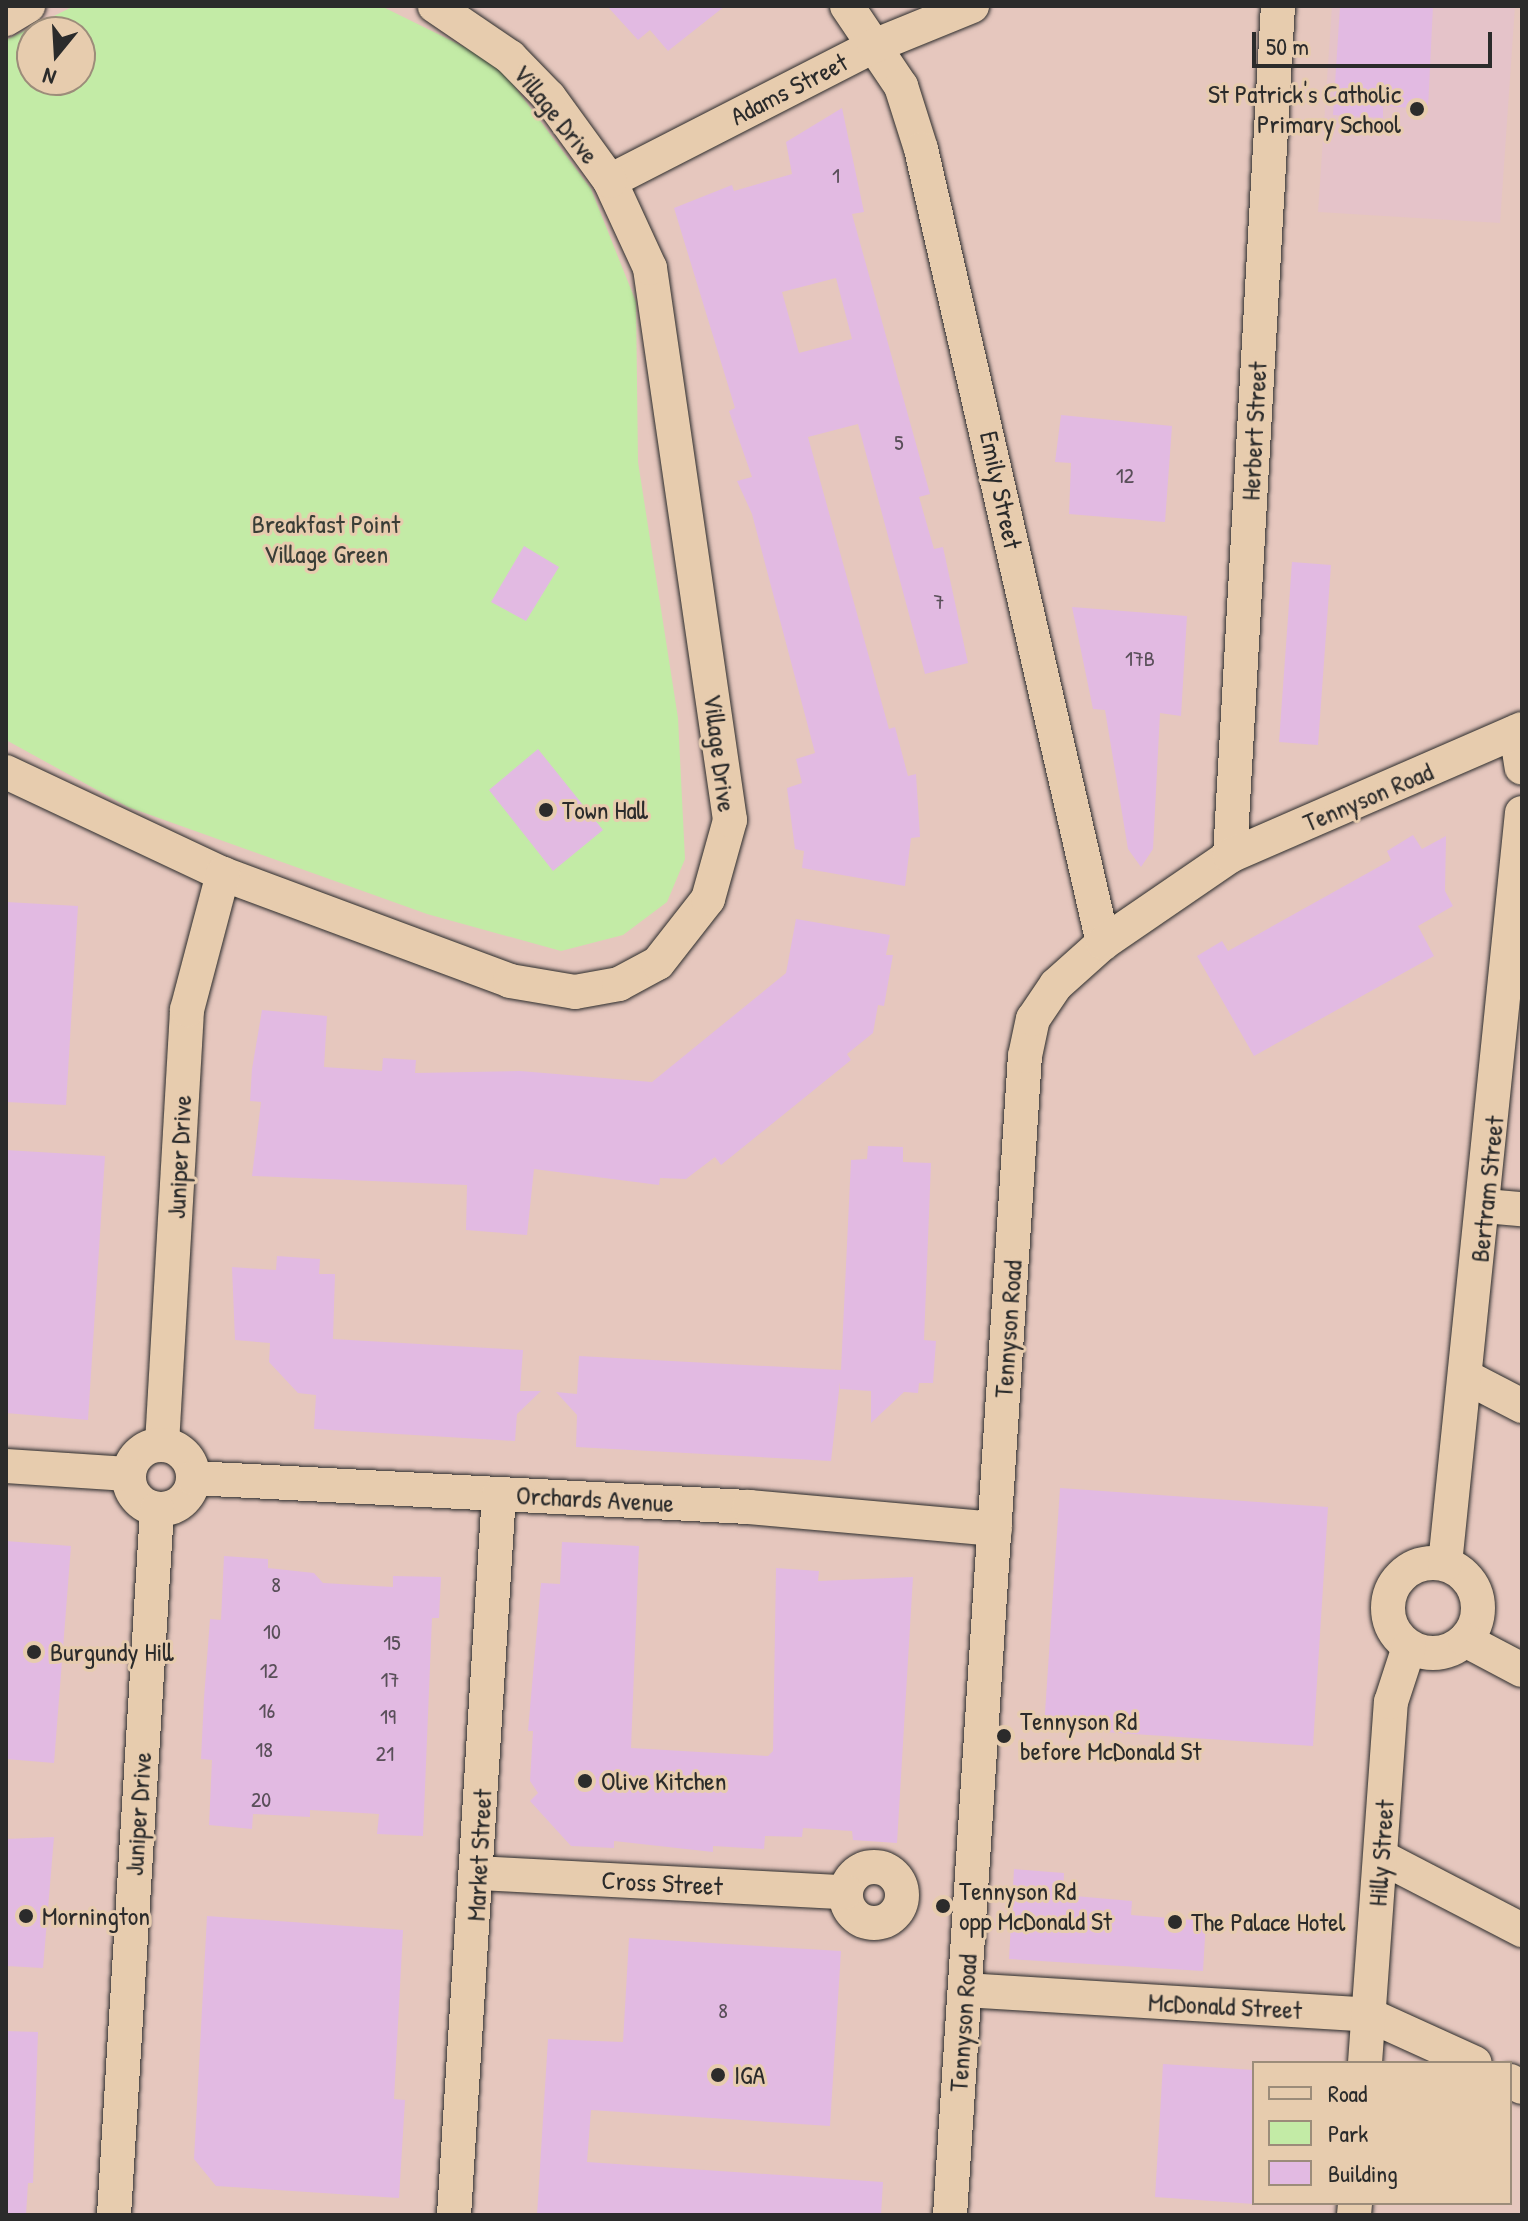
<!DOCTYPE html>
<html>
<head>
<meta charset="utf-8">
<style>
  body { margin:0 }
  #map { position:relative; width:1528px; height:2221px; overflow:hidden; background:#e6c7be; font-family:"Patrick Hand",sans-serif }
  div>[style] { position:absolute }
  .built>* { inset:0; background:#e5c3c9 }
  .green>* { inset:0; background:#c3eba6 }
  .building>* { inset:0; background:#e2bae2 }
  .roads { filter:drop-shadow(0 0 2px #2b2b2b) drop-shadow(0 0 2px #2b2b2b) }
  .street>* { height:34px; margin:-17px; padding:0 17px; transform-origin:17px; border-radius:17px; background:#e7ccae }
  .street>.ring { margin:-17px; padding:0; box-sizing:content-box; background:none; border:34px solid #e7ccae; border-radius:50% }
  .dots>* { width:22px; height:22px; translate:-50% -50%; box-sizing:border-box; border:4px solid #e7ccae; border-radius:50% }
  span { translate:-50% -50%; white-space:nowrap; text-align:center; line-height:1.15; -webkit-text-stroke:6px #e7ccae; paint-order:stroke }
  .number-label { font-size:22px; color:#594f59 }
  .number-label span { -webkit-text-stroke-width:0 }
  .street-label { font-size:26px; color:#2b2b2b }
  .poi-label { font-size:26px; color:#2b2b2b }
  .right { translate:-100% -50%; text-align:right }
  .left { translate:0 -50%; text-align:left }
  .park-label { font-size:26px; color:#3a3e37 }
  .frame { position:absolute; inset:0; border:8px solid #2b2b2b; pointer-events:none }
  .legend { position:absolute; left:1252px; top:2061px; width:260px; height:144px; box-sizing:border-box; background:#e7ccae; border:2px solid #9c8c7a; margin:0; padding:10px 14px; list-style:none; font-size:24px; color:#2b2b2b }
  .legend li { display:flex; align-items:center; gap:16px; height:40px }
  .legend b { width:40px; border:2px solid #9c8c7a }
  .north { position:absolute; left:16px; top:16px; width:80px; height:80px; box-sizing:border-box; background:#e7ccae; border:2px solid #9c8c7a; border-radius:50%; rotate:198deg; font-size:22px; font-weight:700; line-height:32px; text-align:center; color:#2b2b2b }
  .north::after { content:''; display:block; margin:auto; width:28px; height:36px; background:#2b2b2b; clip-path:polygon(50% 0,100% 100%,50% 72%,0 100%) }
  .scale { position:absolute; left:1252px; top:32px; width:240px; height:36px; box-sizing:border-box; border:4px solid #2b2b2b; border-top:0; padding-left:10px; font-size:24px; line-height:28px; white-space:nowrap; color:#2b2b2b; -webkit-text-stroke:6px #e7ccae; paint-order:stroke }
</style>
</head>
<body>
<div id="map">
  <div class="built">
    <i style="clip-path:polygon(1332px 6px,1515px 6px,1500px 223px,1318px 212px)"></i>
  </div>
  <div class="green">
    <i style="clip-path:polygon(evenodd,74px 6px,381px 6px,497px 63px,591px 189px,636px 302px,638px 462px,678px 718px,685px 859px,667px 902px,623px 935px,561px 951px,427px 914px,128px 807px,6px 740px,6px 40px,74px 6px,32px 32px,80px 32px,80px 80px,32px 80px,32px 32px)"></i>
  </div>
  <div class="building">
    <i style="clip-path:polygon(607px 6px,725px 6px,668px 51px,650px 30px,638px 40px)"></i>
    <i style="clip-path:polygon(1340px 6px,1433px 6px,1428px 109px,1383px 106px,1383px 118px,1333px 115px)"></i>
    <i style="clip-path:polygon(evenodd,842px 108px,864px 212px,852px 214px,930px 494px,919px 497px,934px 549px,943px 547px,968px 663px,925px 674px,858px 424px,808px 437px,889px 729px,895px 727px,908px 776px,916px 774px,920px 837px,911px 838px,905px 886px,802px 868px,804px 851px,795px 849px,787px 788px,802px 783px,796px 759px,815px 753px,752px 514px,737px 481px,752px 477px,729px 411px,735px 408px,674px 208px,732px 185px,734px 191px,792px 174px,786px 142px,842px 108px,836px 278px,852px 339px,799px 353px,782px 292px,836px 278px)"></i>
    <i style="clip-path:polygon(1061px 415px,1172px 426px,1165px 522px,1069px 514px,1071px 463px,1055px 462px)"></i>
    <i style="clip-path:polygon(524px 546px,559px 567px,526px 621px,491px 602px)"></i>
    <i style="clip-path:polygon(1292px 562px,1331px 565px,1318px 745px,1279px 742px)"></i>
    <i style="clip-path:polygon(1072px 607px,1187px 616px,1181px 716px,1160px 713px,1153px 849px,1141px 867px,1128px 849px,1105px 710px,1093px 709px)"></i>
    <i style="clip-path:polygon(538px 749px,603px 830px,553px 871px,489px 790px)"></i>
    <i style="clip-path:polygon(1413px 835px,1422px 849px,1446px 836px,1445px 891px,1453px 906px,1418px 926px,1434px 956px,1254px 1056px,1197px 956px,1222px 941px,1228px 951px,1391px 860px,1387px 851px)"></i>
    <i style="clip-path:polygon(6px 902px,78px 906px,66px 1105px,6px 1102px)"></i>
    <i style="clip-path:polygon(796px 919px,890px 935px,886px 955px,893px 955px,884px 1006px,878px 1005px,873px 1033px,847px 1054px,851px 1060px,721px 1165px,715px 1157px,686px 1179px,660px 1178px,659px 1185px,534px 1169px,527px 1235px,466px 1230px,467px 1185px,252px 1176px,261px 1102px,250px 1101px,252px 1069px,262px 1010px,327px 1016px,324px 1067px,382px 1071px,383px 1058px,416px 1060px,415px 1073px,520px 1071px,652px 1082px,786px 973px)"></i>
    <i style="clip-path:polygon(868px 1146px,903px 1147px,903px 1162px,931px 1163px,924px 1340px,936px 1341px,933px 1383px,919px 1383px,918px 1393px,904px 1392px,871px 1423px,871px 1391px,840px 1389px,840px 1382px,831px 1461px,576px 1447px,577px 1415px,556px 1392px,577px 1394px,579px 1356px,841px 1370px,851px 1160px,867px 1159px)"></i>
    <i style="clip-path:polygon(6px 1150px,105px 1156px,88px 1420px,6px 1413px)"></i>
    <i style="clip-path:polygon(277px 1256px,320px 1259px,319px 1274px,335px 1274px,333px 1339px,523px 1350px,520px 1391px,541px 1391px,517px 1414px,515px 1441px,314px 1429px,316px 1395px,298px 1393px,269px 1362px,270px 1343px,235px 1340px,232px 1267px,276px 1270px)"></i>
    <i style="clip-path:polygon(1060px 1488px,1328px 1507px,1313px 1746px,1044px 1728px)"></i>
    <i style="clip-path:polygon(6px 1541px,71px 1546px,54px 1763px,6px 1759px)"></i>
    <i style="clip-path:polygon(562px 1542px,639px 1546px,631px 1748px,768px 1756px,773px 1751px,776px 1568px,819px 1571px,818px 1581px,913px 1577px,897px 1843px,853px 1840px,852px 1831px,803px 1828px,802px 1837px,765px 1836px,764px 1849px,713px 1846px,713px 1852px,614px 1841px,614px 1848px,571px 1846px,530px 1801px,538px 1793px,530px 1781px,533px 1731px,528px 1731px,541px 1583px,560px 1584px)"></i>
    <i style="clip-path:polygon(224px 1556px,268px 1559px,268px 1568px,314px 1573px,323px 1583px,393px 1587px,393px 1576px,441px 1577px,439px 1618px,432px 1618px,423px 1836px,377px 1834px,379px 1814px,310px 1810px,310px 1817px,253px 1814px,252px 1829px,209px 1825px,212px 1760px,201px 1759px,204px 1698px,210px 1619px,221px 1620px)"></i>
    <i style="clip-path:polygon(54px 1837px,43px 1968px,6px 1966px,6px 1839px)"></i>
    <i style="clip-path:polygon(1014px 1869px,1064px 1873px,1063px 1895px,1132px 1901px,1131px 1915px,1206px 1921px,1203px 1971px,1009px 1959px)"></i>
    <i style="clip-path:polygon(207px 1916px,403px 1930px,394px 2099px,405px 2100px,399px 2198px,216px 2186px,194px 2159px)"></i>
    <i style="clip-path:polygon(629px 1938px,841px 1951px,830px 2126px,591px 2110px,587px 2162px,883px 2182px,881px 2215px,537px 2215px,548px 2039px,623px 2042px)"></i>
    <i style="clip-path:polygon(6px 2031px,38px 2032px,33px 2183px,28px 2183px,26px 2215px,6px 2215px)"></i>
    <i style="clip-path:polygon(1163px 2064px,1254px 2070px,1254px 2204px,1155px 2197px)"></i>
  </div>
  <div class="roads">
    <div class="street">
      <i style="left:847px;top:6px;width:97px;rotate:56deg"></i>
      <i style="left:901px;top:86px;width:66px;rotate:72.4deg"></i>
      <i style="left:921px;top:149px;width:815px;rotate:77.09deg"></i>
      <i style="left:6px;top:19px;width:26px;rotate:-31deg"></i>
      <i style="left:610px;top:181px;width:297px;rotate:-27.1deg"></i>
      <i style="left:874px;top:46px;width:106px;rotate:-22.2deg"></i>
      <i style="left:1516px;top:732px;width:36px;rotate:81deg"></i>
      <i style="left:6px;top:772px;width:240px;rotate:25.2deg"></i>
      <i style="left:223px;top:874px;width:306px;rotate:20.4deg"></i>
      <i style="left:510px;top:981px;width:66px;rotate:9.6deg"></i>
      <i style="left:575px;top:992px;width:45px;rotate:-10.3deg"></i>
      <i style="left:619px;top:984px;width:44px;rotate:-28.3deg"></i>
      <i style="left:658px;top:963px;width:81px;rotate:-52deg"></i>
      <i style="left:708px;top:899px;width:82px;rotate:-74.4deg"></i>
      <i style="left:730px;top:820px;width:558px;rotate:-98.25deg"></i>
      <i style="left:650px;top:268px;width:96px;rotate:-114.7deg"></i>
      <i style="left:610px;top:181px;width:104px;rotate:-126deg"></i>
      <i style="left:549px;top:97px;width:56px;rotate:-134.3deg"></i>
      <i style="left:510px;top:57px;width:91px;rotate:-145.8deg"></i>
      <i style="left:1230px;top:856px;width:851px;rotate:-86.77deg"></i>
      <i style="left:1485px;top:1206px;width:37px;rotate:5deg"></i>
      <i style="left:1468px;top:1378px;width:61px;rotate:27.4deg"></i>
      <i style="left:162px;top:1444px;width:435px;rotate:-86.7deg"></i>
      <i style="left:187px;top:1010px;width:141px;rotate:-75.2deg"></i>
      <i class="ring" style="left:129px;top:1445px;width:30px;height:30px"></i>
      <i style="left:6px;top:1466px;width:122px;rotate:3.8deg"></i>
      <i style="left:193px;top:1478px;width:557px;rotate:2.99deg"></i>
      <i style="left:749px;top:1507px;width:247px;rotate:5.1deg"></i>
      <i class="ring" style="left:1388px;top:1563px;width:56px;height:56px"></i>
      <i style="left:1445px;top:1564px;width:755px;rotate:-84.15deg"></i>
      <i style="left:1465px;top:1640px;width:64px;rotate:27.8deg"></i>
      <i style="left:1381px;top:1857px;width:159px;rotate:27.4deg"></i>
      <i class="ring" style="left:846px;top:1867px;width:22px;height:22px"></i>
      <i style="left:478px;top:1873px;width:368px;rotate:3deg"></i>
      <i style="left:965px;top:1990px;width:405px;rotate:3.5deg"></i>
      <i style="left:1369px;top:2015px;width:116px;rotate:24.4deg"></i>
      <i style="left:1365px;top:2063px;width:362px;rotate:-85.9deg"></i>
      <i style="left:1391px;top:1702px;width:58px;rotate:-71.9deg"></i>
      <i style="left:1510px;top:2081px;width:13px;rotate:27deg"></i>
      <i style="left:114px;top:2215px;width:707px;rotate:-86.51deg"></i>
      <i style="left:454px;top:2215px;width:722px;rotate:-86.43deg"></i>
      <i style="left:950px;top:2215px;width:1161px;rotate:-86.3deg"></i>
      <i style="left:1025px;top:1056px;width:38px;rotate:-78deg"></i>
      <i style="left:1033px;top:1019px;width:41px;rotate:-55.9deg"></i>
      <i style="left:1056px;top:985px;width:63px;rotate:-41.8deg"></i>
      <i style="left:1103px;top:943px;width:154px;rotate:-34.4deg"></i>
      <i style="left:1230px;top:856px;width:318px;rotate:-23.5deg"></i>
      <i style="left:1354px;top:2215px;width:12px;rotate:-85deg"></i>
    </div>
  </div>
  <div class="dots">
    <i style="left:1417px;top:109px;background:#2b2b2b"></i>
    <i style="left:546px;top:810px;background:#2b2b2b"></i>
    <i style="left:34px;top:1652px;background:#2b2b2b"></i>
    <i style="left:1004px;top:1736px;background:#2b2b2b"></i>
    <i style="left:585px;top:1781px;background:#2b2b2b"></i>
    <i style="left:943px;top:1906px;background:#2b2b2b"></i>
    <i style="left:26px;top:1916px;background:#2b2b2b"></i>
    <i style="left:1175px;top:1922px;background:#2b2b2b"></i>
    <i style="left:718px;top:2075px;background:#2b2b2b"></i>
  </div>
  <div class="number-label">
    <span style="left:836px;top:176px">1</span>
    <span style="left:899px;top:443px">5</span>
    <span style="left:1125px;top:476px">12</span>
    <span style="left:939px;top:602px">7</span>
    <span style="left:1140px;top:659px">17B</span>
    <span style="left:276px;top:1585px">8</span>
    <span style="left:272px;top:1632px">10</span>
    <span style="left:392px;top:1643px">15</span>
    <span style="left:269px;top:1671px">12</span>
    <span style="left:390px;top:1680px">17</span>
    <span style="left:267px;top:1711px">16</span>
    <span style="left:388px;top:1717px">19</span>
    <span style="left:264px;top:1750px">18</span>
    <span style="left:385px;top:1754px">21</span>
    <span style="left:261px;top:1800px">20</span>
    <span style="left:723px;top:2011px">8</span>
  </div>
  <div class="street-label">
    <span style="left:789px;top:89px;rotate:-27deg">Adams Street</span>
    <span style="left:556px;top:114px;rotate:51deg">Village Drive</span>
    <span style="left:1254px;top:431px;rotate:-87deg">Herbert Street</span>
    <span style="left:1001px;top:490px;rotate:78deg">Emily Street</span>
    <span style="left:720px;top:753px;rotate:83deg">Village Drive</span>
    <span style="left:1368px;top:797px;rotate:-23deg">Tennyson Road</span>
    <span style="left:179px;top:1157px;rotate:-87deg">Juniper Drive</span>
    <span style="left:1487px;top:1189px;rotate:-84deg">Bertram Street</span>
    <span style="left:1008px;top:1329px;rotate:-86deg">Tennyson Road</span>
    <span style="left:595px;top:1499px;rotate:3deg">Orchards Avenue</span>
    <span style="left:138px;top:1814px;rotate:-86deg">Juniper Drive</span>
    <span style="left:1381px;top:1853px;rotate:-86deg">Hilly Street</span>
    <span style="left:479px;top:1855px;rotate:-87deg">Market Street</span>
    <span style="left:662px;top:1883px;rotate:3deg">Cross Street</span>
    <span style="left:1225px;top:2006px;rotate:3deg">McDonald Street</span>
    <span style="left:963px;top:2023px;rotate:-86deg">Tennyson Road</span>
  </div>
  <div class="poi-label">
    <span class="right" style="left:1401px;top:109px">St Patrick's Catholic<br>Primary School</span>
    <span class="left" style="left:562px;top:810px">Town Hall</span>
    <span class="left" style="left:50px;top:1652px">Burgundy Hill</span>
    <span class="left" style="left:1020px;top:1736px">Tennyson Rd<br>before McDonald St</span>
    <span class="left" style="left:601px;top:1781px">Olive Kitchen</span>
    <span class="left" style="left:959px;top:1906px">Tennyson Rd<br>opp McDonald St</span>
    <span class="left" style="left:42px;top:1916px">Mornington</span>
    <span class="left" style="left:1191px;top:1922px">The Palace Hotel</span>
    <span class="left" style="left:734px;top:2075px">IGA</span>
  </div>
  <div class="park-label">
    <span style="left:326px;top:539px">Breakfast Point<br>Village Green</span>
  </div>
  <div class="frame"></div>
  <ul class="legend">
  <li><b style="height:10px;background:#e7ccae"></b>Road</li>
  <li><b style="height:22px;background:#c3eba6"></b>Park</li>
  <li><b style="height:22px;background:#e2bae2"></b>Building</li>
  </ul>
  <div class="north">N</div>
  <div class="scale">50 m</div>
</div>
</body>
</html>
